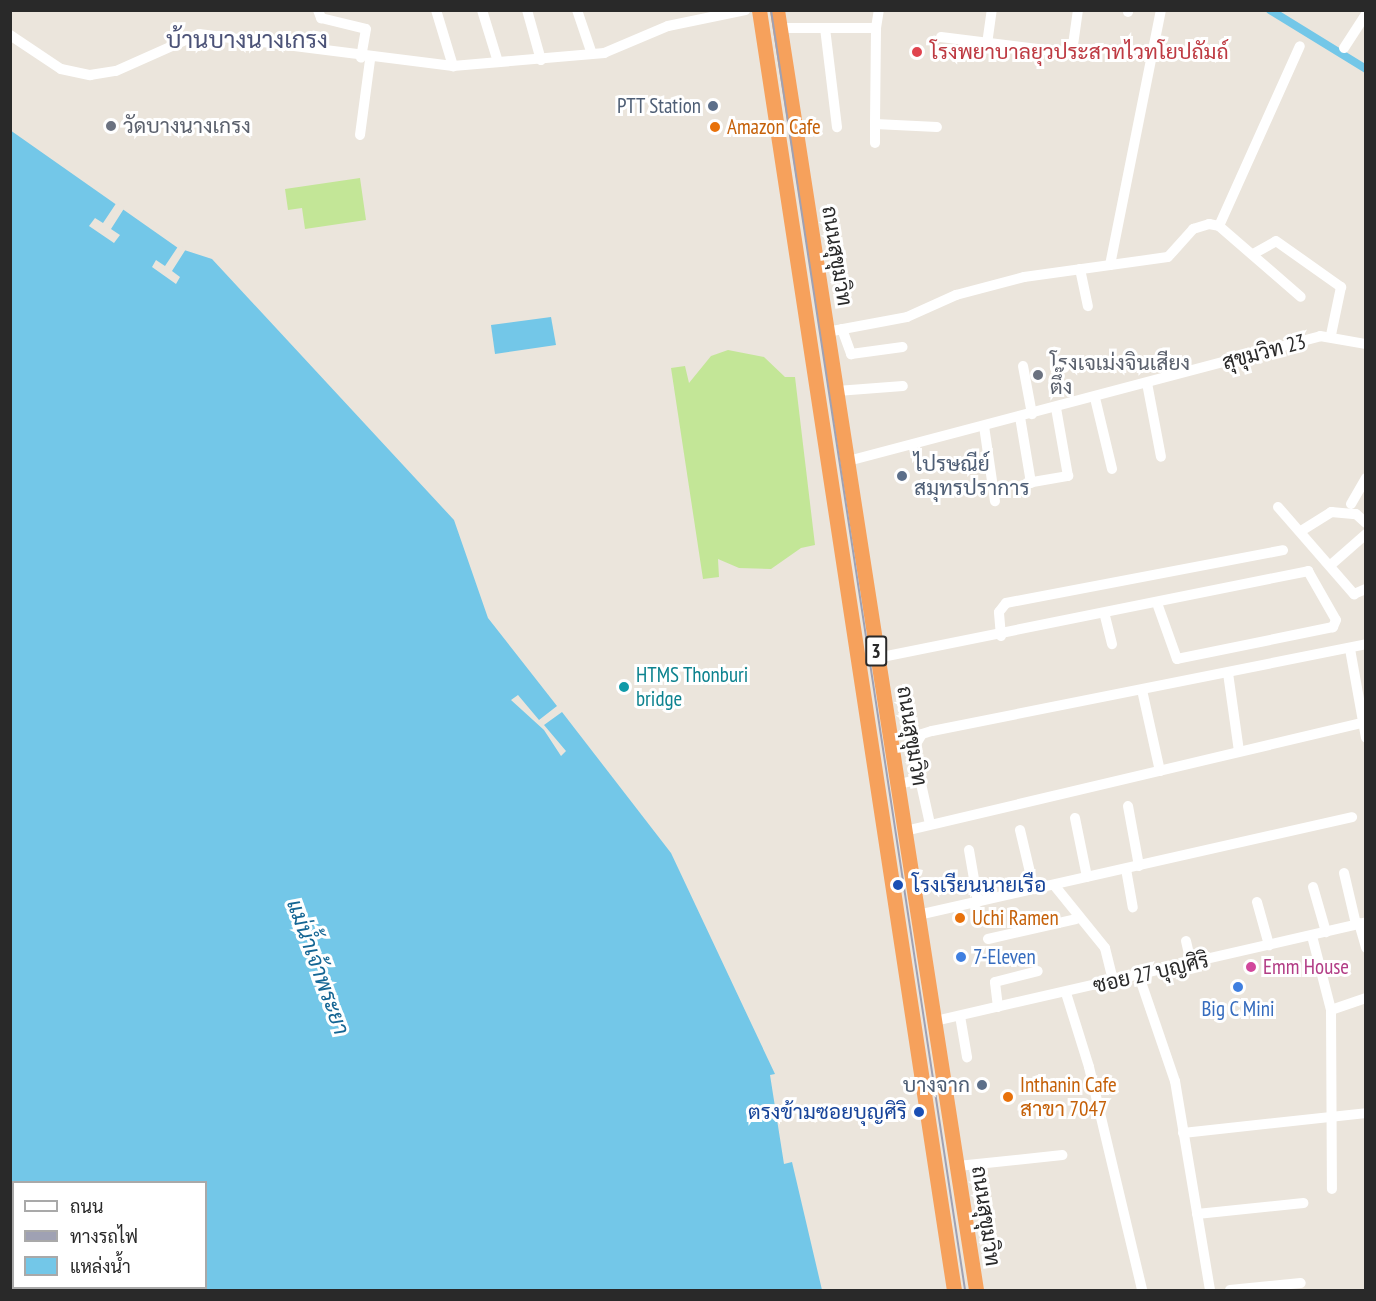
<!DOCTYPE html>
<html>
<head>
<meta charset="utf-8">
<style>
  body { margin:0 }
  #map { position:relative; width:1376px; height:1301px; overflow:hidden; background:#ebe5dc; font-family:"PT Sans Narrow",Sarabun,sans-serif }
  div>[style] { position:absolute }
  .pitch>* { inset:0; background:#c3e697 }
  .water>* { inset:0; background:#73c7e8 }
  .pier>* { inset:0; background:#ebe5dc }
  .canal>* { height:8px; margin:-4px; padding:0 4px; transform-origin:4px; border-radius:4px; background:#73c7e8 }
  .minor>* { height:10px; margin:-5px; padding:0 5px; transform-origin:5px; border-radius:5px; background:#fff }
  .highway>* { height:15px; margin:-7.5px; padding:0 7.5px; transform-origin:7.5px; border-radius:7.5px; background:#f6a15c }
  .rail>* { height:2px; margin:-1px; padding:0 1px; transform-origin:1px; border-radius:1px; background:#9fa1b3 }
  .dots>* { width:16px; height:16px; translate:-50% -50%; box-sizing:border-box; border:3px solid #fff; border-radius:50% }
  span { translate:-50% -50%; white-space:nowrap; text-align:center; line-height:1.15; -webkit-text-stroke:6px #fff; paint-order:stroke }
  .shield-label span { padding:2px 4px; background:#fff; border:2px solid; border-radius:4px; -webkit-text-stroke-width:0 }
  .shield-label { font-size:20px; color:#292929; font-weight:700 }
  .health-label { font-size:21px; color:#be3a42 }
  .left { translate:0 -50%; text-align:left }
  .service-label { font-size:21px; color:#4e5e75 }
  .right { translate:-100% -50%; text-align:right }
  .worship-label { font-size:21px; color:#5b616d }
  .food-label { font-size:21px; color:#c56008 }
  .street-label { font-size:21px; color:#292929 }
  .culture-label { font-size:21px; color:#0d838f }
  .transit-label { font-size:21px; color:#164399 }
  .shop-label { font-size:21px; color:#366cbe }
  .hotel-label { font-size:21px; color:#b23c85 }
  .water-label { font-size:22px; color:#146593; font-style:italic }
  .quarter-label { font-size:24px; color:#4c5378 }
  .frame { position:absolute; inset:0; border:12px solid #292929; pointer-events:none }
  .legend { position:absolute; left:12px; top:1181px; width:195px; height:108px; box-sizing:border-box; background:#fff; border:2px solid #a9a9a9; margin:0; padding:8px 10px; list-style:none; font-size:18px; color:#292929 }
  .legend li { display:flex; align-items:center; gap:12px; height:30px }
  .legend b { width:30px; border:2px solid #a9a9a9 }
</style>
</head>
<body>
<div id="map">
  <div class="pitch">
    <i style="clip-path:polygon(360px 178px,366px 220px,305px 229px,302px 208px,288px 210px,285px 189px)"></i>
    <i style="clip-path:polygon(728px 350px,764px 357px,785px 377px,795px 377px,815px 545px,801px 548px,771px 569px,739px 568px,718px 559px,719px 577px,703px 579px,671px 368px,685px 366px,689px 383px,711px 356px)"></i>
  </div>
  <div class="water">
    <i style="clip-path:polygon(10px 130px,178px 248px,212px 259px,454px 520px,488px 618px,557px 706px,539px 720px,518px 695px,511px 700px,544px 730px,561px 756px,566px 751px,544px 725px,562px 712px,671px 853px,775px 1074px,770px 1075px,784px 1164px,792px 1162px,822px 1290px,49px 1290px,206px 1288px,206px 1182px,14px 1182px,14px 1288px,26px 1288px,11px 1290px)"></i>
    <i style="clip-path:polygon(551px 317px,556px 345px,495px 354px,491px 325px)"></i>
  </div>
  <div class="pier">
    <i style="clip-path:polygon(117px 202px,125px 207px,111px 229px,120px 235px,114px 243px,89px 226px,95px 218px,103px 223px)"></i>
    <i style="clip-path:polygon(179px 245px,186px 249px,172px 271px,180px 277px,176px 284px,152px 267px,156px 260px,165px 266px)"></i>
  </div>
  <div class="canal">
    <i style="left:1270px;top:10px;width:113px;rotate:31.6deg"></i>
  </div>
  <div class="minor">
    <i style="left:318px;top:10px;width:9px;rotate:69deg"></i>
    <i style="left:321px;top:18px;width:46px;rotate:13.7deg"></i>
    <i style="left:366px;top:29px;width:29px;rotate:100deg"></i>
    <i style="left:436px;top:10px;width:59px;rotate:73.1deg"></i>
    <i style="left:482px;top:10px;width:54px;rotate:72.9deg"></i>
    <i style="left:527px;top:10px;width:52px;rotate:74.4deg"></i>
    <i style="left:577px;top:10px;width:46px;rotate:71.2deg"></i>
    <i style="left:1128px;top:12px;width:2px;rotate:-90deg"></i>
    <i style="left:780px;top:28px;width:96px"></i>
    <i style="left:876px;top:28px;width:18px;rotate:-81deg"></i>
    <i style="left:825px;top:28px;width:100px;rotate:83.1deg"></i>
    <i style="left:876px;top:28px;width:96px;rotate:90.6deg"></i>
    <i style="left:875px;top:124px;width:62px;rotate:2.8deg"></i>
    <i style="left:10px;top:35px;width:61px;rotate:33.7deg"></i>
    <i style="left:61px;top:69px;width:30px;rotate:12deg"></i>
    <i style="left:90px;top:75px;width:26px;rotate:-9deg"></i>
    <i style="left:116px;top:71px;width:91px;rotate:-24deg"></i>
    <i style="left:199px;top:34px;width:256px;rotate:7.2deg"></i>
    <i style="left:453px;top:66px;width:152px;rotate:-4.9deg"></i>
    <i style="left:604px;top:53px;width:69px;rotate:-22.9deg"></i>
    <i style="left:668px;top:26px;width:79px;rotate:-11.7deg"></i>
    <i style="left:941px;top:37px;width:154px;rotate:7.1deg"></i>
    <i style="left:987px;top:44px;width:34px;rotate:-82deg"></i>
    <i style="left:1344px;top:48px;width:40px;rotate:-57.1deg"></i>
    <i style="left:1072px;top:52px;width:42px;rotate:-81.9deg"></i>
    <i style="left:360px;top:135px;width:76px;rotate:-82.4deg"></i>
    <i style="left:875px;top:143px;width:19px;rotate:-90deg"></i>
    <i style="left:1219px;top:226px;width:197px;rotate:-65.8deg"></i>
    <i style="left:1253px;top:254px;width:26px;rotate:-29deg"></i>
    <i style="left:1276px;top:241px;width:80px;rotate:35.3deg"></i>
    <i style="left:1341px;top:287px;width:49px;rotate:101.8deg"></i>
    <i style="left:1110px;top:265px;width:260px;rotate:-78.7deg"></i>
    <i style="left:1080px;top:269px;width:38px;rotate:78deg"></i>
    <i style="left:842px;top:329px;width:27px;rotate:70deg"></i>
    <i style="left:851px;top:354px;width:52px;rotate:-7.7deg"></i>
    <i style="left:827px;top:332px;width:81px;rotate:-10.6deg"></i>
    <i style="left:907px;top:317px;width:54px;rotate:-24.2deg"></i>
    <i style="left:956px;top:295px;width:70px;rotate:-14.8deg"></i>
    <i style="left:1024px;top:277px;width:145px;rotate:-7.9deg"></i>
    <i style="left:1168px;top:257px;width:38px;rotate:-48deg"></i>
    <i style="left:1193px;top:229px;width:17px;rotate:-17deg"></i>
    <i style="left:1209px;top:224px;width:10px;rotate:11deg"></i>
    <i style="left:1219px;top:226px;width:108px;rotate:40.9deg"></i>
    <i style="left:1023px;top:366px;width:49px;rotate:79.4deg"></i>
    <i style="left:1147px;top:383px;width:75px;rotate:79.3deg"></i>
    <i style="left:837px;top:391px;width:66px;rotate:-4.3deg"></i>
    <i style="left:1095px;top:398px;width:73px;rotate:76.5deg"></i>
    <i style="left:1020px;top:417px;width:67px;rotate:80.5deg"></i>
    <i style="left:984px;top:426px;width:76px;rotate:81.7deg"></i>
    <i style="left:848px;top:461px;width:488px;rotate:-14.8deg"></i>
    <i style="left:1320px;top:336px;width:47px;rotate:9.9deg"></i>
    <i style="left:1027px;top:483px;width:42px;rotate:-9.7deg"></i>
    <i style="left:1068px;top:476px;width:69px;rotate:-100deg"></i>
    <i style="left:1351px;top:504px;width:30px;rotate:-60deg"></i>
    <i style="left:1278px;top:507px;width:116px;rotate:48.9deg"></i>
    <i style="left:1354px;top:594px;width:13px;rotate:-23deg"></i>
    <i style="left:1301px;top:531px;width:36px;rotate:-32deg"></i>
    <i style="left:1331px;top:512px;width:25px;rotate:5deg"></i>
    <i style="left:1356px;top:514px;width:13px;rotate:42deg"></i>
    <i style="left:1333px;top:563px;width:44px;rotate:-41.3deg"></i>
    <i style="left:1105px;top:616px;width:29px;rotate:76deg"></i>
    <i style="left:1001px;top:636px;width:24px;rotate:-95deg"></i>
    <i style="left:999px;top:612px;width:11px;rotate:-52deg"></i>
    <i style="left:1006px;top:603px;width:282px;rotate:-10.8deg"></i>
    <i style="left:1350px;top:649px;width:90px;rotate:79.8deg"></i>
    <i style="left:877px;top:658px;width:440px;rotate:-11.4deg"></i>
    <i style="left:1308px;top:571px;width:56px;rotate:60.3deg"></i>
    <i style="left:1336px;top:620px;width:8px;rotate:113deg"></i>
    <i style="left:1333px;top:627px;width:159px;rotate:168.4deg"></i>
    <i style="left:1177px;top:659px;width:56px;rotate:-109.7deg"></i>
    <i style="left:1228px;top:673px;width:79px;rotate:82deg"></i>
    <i style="left:1142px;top:690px;width:83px;rotate:77.5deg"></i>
    <i style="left:920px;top:779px;width:46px;rotate:77.5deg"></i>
    <i style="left:899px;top:784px;width:22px;rotate:-13deg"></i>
    <i style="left:920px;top:779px;width:31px;rotate:-103deg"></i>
    <i style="left:913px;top:749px;width:17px;rotate:-59deg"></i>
    <i style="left:922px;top:734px;width:10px;rotate:-17deg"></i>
    <i style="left:932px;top:731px;width:443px;rotate:-11.3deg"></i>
    <i style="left:1128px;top:806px;width:61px;rotate:79.6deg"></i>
    <i style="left:1075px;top:818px;width:60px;rotate:78.5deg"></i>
    <i style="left:1020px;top:830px;width:61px;rotate:76.7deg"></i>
    <i style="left:905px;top:831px;width:474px;rotate:-13.3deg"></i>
    <i style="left:969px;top:850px;width:53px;rotate:80.2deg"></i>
    <i style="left:1126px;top:869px;width:39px;rotate:80deg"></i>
    <i style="left:1344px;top:873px;width:52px;rotate:76.8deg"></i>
    <i style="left:1054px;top:885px;width:81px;rotate:51deg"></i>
    <i style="left:1105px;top:948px;width:36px;rotate:76deg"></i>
    <i style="left:1313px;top:887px;width:47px;rotate:73.9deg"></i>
    <i style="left:1257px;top:902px;width:45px;rotate:74.4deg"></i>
    <i style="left:918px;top:915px;width:445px;rotate:-12.7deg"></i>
    <i style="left:1359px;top:923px;width:26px;rotate:74deg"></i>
    <i style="left:1312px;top:936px;width:76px;rotate:75.6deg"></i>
    <i style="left:1331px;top:1010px;width:179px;rotate:89.7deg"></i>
    <i style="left:988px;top:939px;width:90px;rotate:-12.8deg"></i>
    <i style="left:1186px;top:941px;width:23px;rotate:77deg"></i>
    <i style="left:1139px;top:976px;width:111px;rotate:71.1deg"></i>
    <i style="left:1175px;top:1081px;width:212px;rotate:80.5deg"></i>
    <i style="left:1066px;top:993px;width:77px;rotate:72.7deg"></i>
    <i style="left:1089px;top:1067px;width:229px;rotate:76.6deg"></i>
    <i style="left:998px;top:1007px;width:25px;rotate:-97deg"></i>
    <i style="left:995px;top:982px;width:44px;rotate:-14.3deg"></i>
    <i style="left:1331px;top:1010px;width:37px;rotate:-19deg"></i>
    <i style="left:960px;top:1016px;width:42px;rotate:80.3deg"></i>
    <i style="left:935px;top:1021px;width:442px;rotate:-12.9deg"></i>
    <i style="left:1183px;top:1133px;width:184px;rotate:-6.2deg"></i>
    <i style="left:958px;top:1166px;width:105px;rotate:-6deg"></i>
    <i style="left:1197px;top:1214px;width:107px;rotate:-5.9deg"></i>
    <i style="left:1230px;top:1290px;width:71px;rotate:-5.6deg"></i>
  </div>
  <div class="highway">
    <i style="left:759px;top:10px;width:1295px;rotate:81.34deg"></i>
    <i style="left:777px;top:10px;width:1295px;rotate:81.16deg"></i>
  </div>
  <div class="rail">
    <i style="left:771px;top:10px;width:1295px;rotate:81.38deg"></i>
  </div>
  <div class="dots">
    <i style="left:917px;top:52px;background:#e0444e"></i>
    <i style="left:713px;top:106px;background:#5c6f8a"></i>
    <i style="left:111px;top:126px;background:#6b7280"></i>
    <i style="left:715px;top:127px;background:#e8710a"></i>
    <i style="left:1038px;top:375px;background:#6b7280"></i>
    <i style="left:902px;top:476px;background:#5c6f8a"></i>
    <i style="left:624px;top:687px;background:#0f9aa8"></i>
    <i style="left:898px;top:885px;background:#1a4fb4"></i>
    <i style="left:960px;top:918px;background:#e8710a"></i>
    <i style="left:961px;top:957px;background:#3f7fe0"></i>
    <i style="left:1251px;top:967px;background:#d1479c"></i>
    <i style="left:1238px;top:987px;background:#3f7fe0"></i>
    <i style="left:982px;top:1085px;background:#5c6f8a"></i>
    <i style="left:1008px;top:1097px;background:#e8710a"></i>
    <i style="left:919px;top:1112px;background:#1a4fb4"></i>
  </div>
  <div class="shield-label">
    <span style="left:876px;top:651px">3</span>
  </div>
  <div class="health-label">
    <span class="left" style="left:930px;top:52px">โรงพยาบาลยุวประสาทไวทโยปถัมถ์</span>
  </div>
  <div class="service-label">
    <span class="right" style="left:701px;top:106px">PTT Station</span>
    <span class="left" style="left:914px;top:476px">ไปรษณีย์<br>สมุทรปราการ</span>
    <span class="right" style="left:970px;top:1085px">บางจาก</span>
  </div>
  <div class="worship-label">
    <span class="left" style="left:123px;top:126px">วัดบางนางเกรง</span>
    <span class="left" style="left:1050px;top:375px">โรงเจเม่งจินเสียง<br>ตึ๊ง</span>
  </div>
  <div class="food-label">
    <span class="left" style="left:727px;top:127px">Amazon Cafe</span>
    <span class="left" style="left:972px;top:918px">Uchi Ramen</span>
    <span class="left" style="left:1020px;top:1097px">Inthanin Cafe<br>สาขา 7047</span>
  </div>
  <div class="street-label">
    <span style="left:837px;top:256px;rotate:81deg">ถนนสุขุมวิท</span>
    <span style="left:1264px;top:352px;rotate:-15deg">สุขุมวิท 23</span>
    <span style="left:912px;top:736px;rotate:81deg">ถนนสุขุมวิท</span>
    <span style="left:1151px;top:973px;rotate:-13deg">ซอย 27 บุญศิริ</span>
    <span style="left:986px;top:1216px;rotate:82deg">ถนนสุขุมวิท</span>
  </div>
  <div class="culture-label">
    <span class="left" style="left:636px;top:687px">HTMS Thonburi<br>bridge</span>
  </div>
  <div class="transit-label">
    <span class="left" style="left:912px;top:885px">โรงเรียนนายเรือ</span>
    <span class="right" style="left:907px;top:1112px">ตรงข้ามซอยบุญศิริ</span>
  </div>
  <div class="shop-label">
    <span class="left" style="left:973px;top:957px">7-Eleven</span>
    <span style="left:1238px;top:1009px">Big C Mini</span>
  </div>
  <div class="hotel-label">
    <span class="left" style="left:1263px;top:967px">Emm House</span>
  </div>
  <div class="water-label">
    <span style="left:318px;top:967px;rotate:70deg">แม่น้ำเจ้าพระยา</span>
  </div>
  <div class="quarter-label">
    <span style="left:247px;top:40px">บ้านบางนางเกรง</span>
  </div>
  <div class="frame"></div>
  <ul class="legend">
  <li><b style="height:8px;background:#fff"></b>ถนน</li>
  <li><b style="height:8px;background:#9fa1b3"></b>ทางรถไฟ</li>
  <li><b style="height:16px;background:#73c7e8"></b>แหล่งน้ำ</li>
  </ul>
</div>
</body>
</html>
